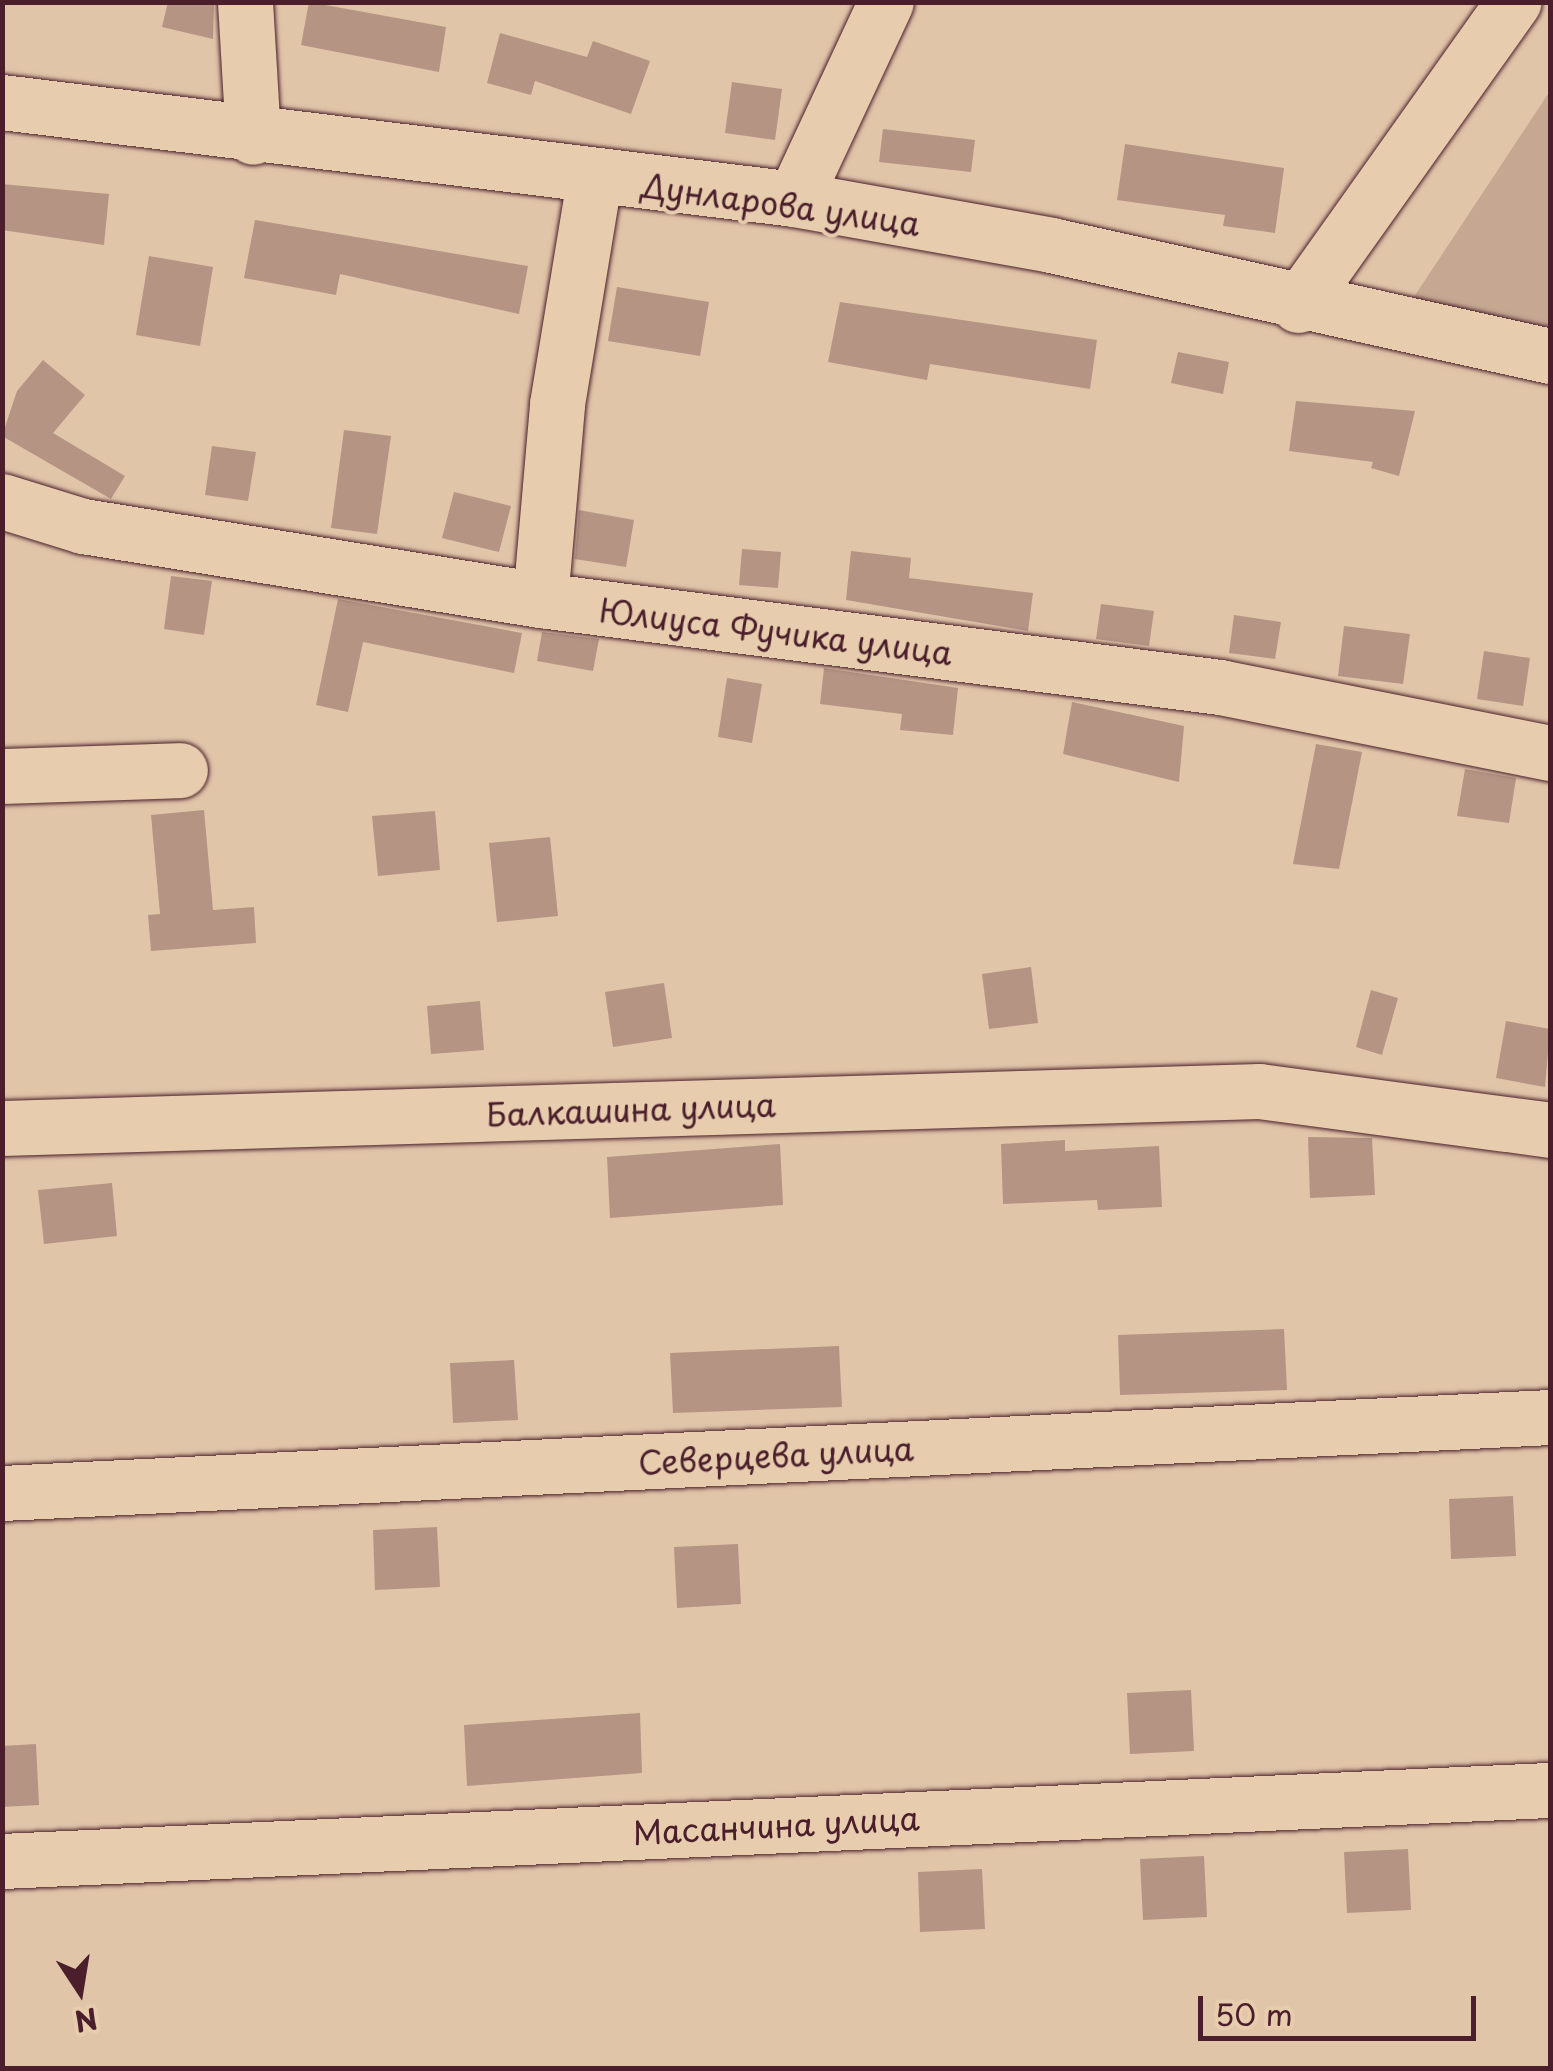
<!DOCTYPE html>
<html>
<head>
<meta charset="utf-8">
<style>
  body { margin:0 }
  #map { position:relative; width:1553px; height:2071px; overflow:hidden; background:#e1c5a9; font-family:"Playpen Sans",sans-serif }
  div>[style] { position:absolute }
  .green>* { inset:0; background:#c5a792 }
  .building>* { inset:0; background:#b59484 }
  .roads { filter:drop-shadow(0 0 2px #4a1f2b) drop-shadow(0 0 2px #4a1f2b) }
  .minor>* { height:55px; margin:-27.5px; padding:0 27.5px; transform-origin:27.5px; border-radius:27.5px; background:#e7ccae }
  .major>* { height:55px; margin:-27.5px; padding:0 27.5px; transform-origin:27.5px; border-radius:27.5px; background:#e7ccae }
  span { translate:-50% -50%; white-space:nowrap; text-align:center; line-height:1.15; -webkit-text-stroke:8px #e7ccae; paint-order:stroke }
  .street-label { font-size:32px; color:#4a1f2b }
  .frame { position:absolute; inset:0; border:5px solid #4a1f2b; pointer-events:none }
  .north { position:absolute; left:30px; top:1941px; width:100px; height:100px; -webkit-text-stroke:8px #e7ccae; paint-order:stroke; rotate:168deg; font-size:28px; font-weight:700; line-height:40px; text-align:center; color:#4a1f2b }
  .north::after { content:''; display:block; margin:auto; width:35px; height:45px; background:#4a1f2b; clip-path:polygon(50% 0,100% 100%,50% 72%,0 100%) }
  .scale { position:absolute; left:1198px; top:1996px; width:278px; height:45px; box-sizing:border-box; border:5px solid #4a1f2b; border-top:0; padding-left:12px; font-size:30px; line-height:35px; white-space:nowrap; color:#4a1f2b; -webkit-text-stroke:8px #e7ccae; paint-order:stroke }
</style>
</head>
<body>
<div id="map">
  <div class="green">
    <i style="clip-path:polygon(1550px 91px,1550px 338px,1408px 306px)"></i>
  </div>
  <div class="building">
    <i style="clip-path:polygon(168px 2px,214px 2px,213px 39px,162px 27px)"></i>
    <i style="clip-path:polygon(309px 2px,446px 27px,439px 72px,301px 45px)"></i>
    <i style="clip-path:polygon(500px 33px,587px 57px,593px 41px,650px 61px,631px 114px,535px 81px,531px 95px,487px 83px)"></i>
    <i style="clip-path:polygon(732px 82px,782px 89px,775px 140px,725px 133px)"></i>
    <i style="clip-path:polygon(883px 129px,975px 140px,971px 172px,879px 162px)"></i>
    <i style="clip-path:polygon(1125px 144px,1284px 168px,1275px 233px,1223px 226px,1225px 215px,1117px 200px)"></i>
    <i style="clip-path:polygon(2px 184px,109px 194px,104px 245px,2px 230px)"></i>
    <i style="clip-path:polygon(255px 220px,528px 266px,519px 314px,340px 274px,336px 295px,244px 278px)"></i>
    <i style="clip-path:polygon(149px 256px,213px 267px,200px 346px,136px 335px)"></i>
    <i style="clip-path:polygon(617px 287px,709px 302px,700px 356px,608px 341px)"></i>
    <i style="clip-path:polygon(840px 302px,1097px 340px,1090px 389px,930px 364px,927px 380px,828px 362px)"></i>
    <i style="clip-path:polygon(1178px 352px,1229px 362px,1223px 394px,1171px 383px)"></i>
    <i style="clip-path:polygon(43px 360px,85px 395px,53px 433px,125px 476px,111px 499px,2px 436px,17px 391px)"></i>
    <i style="clip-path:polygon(1296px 401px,1415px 411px,1399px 476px,1371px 468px,1373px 462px,1289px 451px)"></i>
    <i style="clip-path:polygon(344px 430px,391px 436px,377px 534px,331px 528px)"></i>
    <i style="clip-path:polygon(212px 446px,256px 452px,248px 501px,205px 495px)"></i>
    <i style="clip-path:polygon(454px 492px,511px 506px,499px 552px,442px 538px)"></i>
    <i style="clip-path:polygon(579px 510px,634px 520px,626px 567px,575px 559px)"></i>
    <i style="clip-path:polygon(742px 549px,781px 552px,778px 588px,739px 585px)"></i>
    <i style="clip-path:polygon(851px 551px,911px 558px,909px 578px,1033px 593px,1028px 631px,846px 600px)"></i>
    <i style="clip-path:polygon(171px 576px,212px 581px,204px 635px,164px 629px)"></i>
    <i style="clip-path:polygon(338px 599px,522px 633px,514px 673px,363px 642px,348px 712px,316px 705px)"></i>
    <i style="clip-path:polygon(1101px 604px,1154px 611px,1149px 646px,1096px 639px)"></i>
    <i style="clip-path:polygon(1234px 615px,1281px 622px,1275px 659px,1229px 653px)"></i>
    <i style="clip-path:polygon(1344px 626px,1410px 634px,1403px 684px,1338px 676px)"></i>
    <i style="clip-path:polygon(542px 632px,599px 639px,593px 671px,537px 661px)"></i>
    <i style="clip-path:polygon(1484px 651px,1530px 658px,1523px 706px,1477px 699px)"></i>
    <i style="clip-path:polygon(824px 668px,958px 688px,953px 735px,900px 730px,902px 714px,820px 704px)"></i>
    <i style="clip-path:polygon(727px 678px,762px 684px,752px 743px,718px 737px)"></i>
    <i style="clip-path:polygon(1072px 702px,1184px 726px,1179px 782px,1063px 754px)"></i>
    <i style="clip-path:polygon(1316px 744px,1362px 752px,1339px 869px,1293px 864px)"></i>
    <i style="clip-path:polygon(1465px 769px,1516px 778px,1509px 823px,1457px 816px)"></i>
    <i style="clip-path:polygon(204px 810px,213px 910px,254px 907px,256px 943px,151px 951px,148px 915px,160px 914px,151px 815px)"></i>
    <i style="clip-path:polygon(435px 811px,440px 870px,378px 876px,372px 816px)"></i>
    <i style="clip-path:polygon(550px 837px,558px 916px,497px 922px,489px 843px)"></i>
    <i style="clip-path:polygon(1031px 967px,1038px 1023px,989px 1029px,982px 974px)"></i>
    <i style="clip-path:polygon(664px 983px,672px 1038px,613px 1047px,605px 992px)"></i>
    <i style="clip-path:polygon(1371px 990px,1398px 998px,1382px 1055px,1356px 1047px)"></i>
    <i style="clip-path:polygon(480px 1001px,484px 1050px,431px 1054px,427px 1006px)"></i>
    <i style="clip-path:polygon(1506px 1021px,1550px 1029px,1545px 1087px,1496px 1078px)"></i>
    <i style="clip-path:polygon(1308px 1137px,1372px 1138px,1375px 1195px,1310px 1198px)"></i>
    <i style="clip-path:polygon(1065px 1140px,1065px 1151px,1159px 1146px,1162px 1207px,1098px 1210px,1097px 1200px,1003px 1204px,1001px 1144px)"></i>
    <i style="clip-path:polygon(780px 1144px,783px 1205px,610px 1218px,607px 1157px)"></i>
    <i style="clip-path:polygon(112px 1183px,117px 1236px,44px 1244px,38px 1190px)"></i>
    <i style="clip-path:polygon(1284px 1329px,1287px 1390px,1120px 1395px,1118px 1335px)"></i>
    <i style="clip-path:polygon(839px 1346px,842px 1407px,673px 1413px,670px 1353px)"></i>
    <i style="clip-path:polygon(514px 1360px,518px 1420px,453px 1423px,450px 1363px)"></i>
    <i style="clip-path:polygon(1513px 1496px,1516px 1556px,1451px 1559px,1449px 1499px)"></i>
    <i style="clip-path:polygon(437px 1527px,440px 1587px,375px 1590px,373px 1530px)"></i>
    <i style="clip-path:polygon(738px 1544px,741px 1604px,677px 1608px,674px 1547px)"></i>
    <i style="clip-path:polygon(1191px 1690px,1194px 1751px,1130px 1754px,1127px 1693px)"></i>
    <i style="clip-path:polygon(640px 1713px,642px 1773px,467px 1786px,464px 1725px)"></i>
    <i style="clip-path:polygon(36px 1744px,39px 1805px,2px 1807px,2px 1746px)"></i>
    <i style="clip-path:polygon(1408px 1849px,1411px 1910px,1347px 1913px,1344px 1852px)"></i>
    <i style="clip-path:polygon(1204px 1856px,1207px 1917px,1143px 1920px,1140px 1859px)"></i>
    <i style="clip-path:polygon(982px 1869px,985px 1929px,920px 1932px,918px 1872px)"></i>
  </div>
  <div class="roads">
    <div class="minor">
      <i style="left:245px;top:2px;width:135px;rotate:86.6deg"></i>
      <i style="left:794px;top:199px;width:217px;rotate:-65deg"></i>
      <i style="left:1298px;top:305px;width:372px;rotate:-54.6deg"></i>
      <i style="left:2px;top:501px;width:85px;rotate:17.2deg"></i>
      <i style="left:83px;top:526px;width:463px;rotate:9.2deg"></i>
      <i style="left:540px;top:600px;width:686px;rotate:7.29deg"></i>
      <i style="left:1220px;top:687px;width:337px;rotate:11.3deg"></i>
      <i style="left:540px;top:600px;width:197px;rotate:-85deg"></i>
      <i style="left:557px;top:404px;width:227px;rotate:-80.6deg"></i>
      <i style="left:2px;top:776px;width:178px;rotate:-1.9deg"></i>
      <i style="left:2px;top:1128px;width:1258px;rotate:-1.69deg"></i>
      <i style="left:1259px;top:1091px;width:294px;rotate:7.6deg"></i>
      <i style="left:2px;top:1493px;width:1550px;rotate:-2.81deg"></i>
      <i style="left:2px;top:1861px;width:1550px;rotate:-2.63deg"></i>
    </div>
    <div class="major">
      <i style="left:2px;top:102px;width:798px;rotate:6.98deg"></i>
      <i style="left:794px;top:199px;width:261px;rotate:10.1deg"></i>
      <i style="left:1051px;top:245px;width:511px;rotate:12.54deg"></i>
    </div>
  </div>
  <div class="street-label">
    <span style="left:781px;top:204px;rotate:8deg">Дунларова улица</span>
    <span style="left:776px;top:631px;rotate:7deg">Юлиуса Фучика улица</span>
    <span style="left:631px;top:1109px;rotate:-2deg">Балкашина улица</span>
    <span style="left:776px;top:1455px;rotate:-3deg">Северцева улица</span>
    <span style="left:776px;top:1825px;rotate:-3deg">Масанчина улица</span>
  </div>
  <div class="frame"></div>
  <div class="north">N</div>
  <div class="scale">50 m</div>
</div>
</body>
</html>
